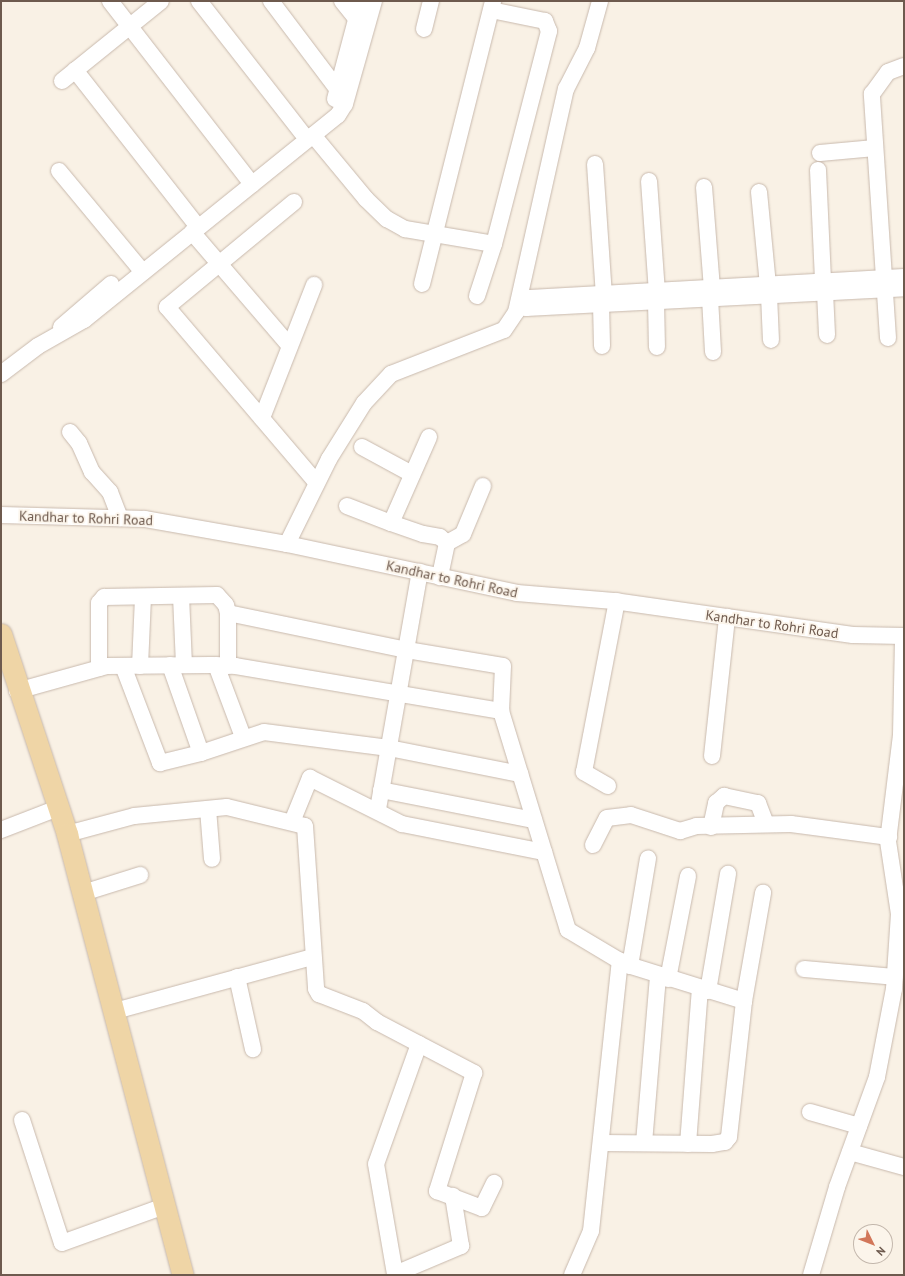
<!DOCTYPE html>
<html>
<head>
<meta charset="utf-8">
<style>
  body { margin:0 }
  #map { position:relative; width:905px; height:1276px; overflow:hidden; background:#f9f1e5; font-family:"PT Sans",sans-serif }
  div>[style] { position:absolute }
  .roads { filter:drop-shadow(0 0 1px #c8b9ad) drop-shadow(0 0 1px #c8b9ad) }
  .minor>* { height:16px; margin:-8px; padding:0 8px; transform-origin:8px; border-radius:8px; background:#fff }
  .major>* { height:21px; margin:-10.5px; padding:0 10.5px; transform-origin:10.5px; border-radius:10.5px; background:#efd5a6 }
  span { translate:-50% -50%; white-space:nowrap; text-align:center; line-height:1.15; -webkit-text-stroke:3.5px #fcf5eb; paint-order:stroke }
  .street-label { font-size:14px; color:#6e5a4e }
  .frame { position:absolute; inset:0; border:2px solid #6e5a4e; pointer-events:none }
  .north { position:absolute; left:853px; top:1224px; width:40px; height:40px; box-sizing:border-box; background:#fcf5eb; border:1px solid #c3b7ac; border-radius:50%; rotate:133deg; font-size:11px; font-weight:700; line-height:16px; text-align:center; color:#6e5a4e }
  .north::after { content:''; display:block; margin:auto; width:14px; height:18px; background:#d2775a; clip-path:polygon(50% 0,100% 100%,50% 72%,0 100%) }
</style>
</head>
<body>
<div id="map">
  <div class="roads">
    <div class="minor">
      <i style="left:110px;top:1px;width:232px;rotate:52.2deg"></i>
      <i style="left:199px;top:1px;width:167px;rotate:52deg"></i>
      <i style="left:271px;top:1px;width:111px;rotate:53deg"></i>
      <i style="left:342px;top:1px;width:22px;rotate:51deg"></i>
      <i style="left:424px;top:29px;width:29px;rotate:-76deg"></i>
      <i style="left:75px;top:70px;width:199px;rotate:51.9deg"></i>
      <i style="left:62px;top:81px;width:127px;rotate:-38.9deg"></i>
      <i style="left:335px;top:99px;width:101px;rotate:-75.1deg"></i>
      <i style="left:313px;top:135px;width:83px;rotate:50.4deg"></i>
      <i style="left:366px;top:199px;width:29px;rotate:44deg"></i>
      <i style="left:387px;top:219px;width:21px;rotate:29deg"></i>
      <i style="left:405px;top:229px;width:90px;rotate:9.6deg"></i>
      <i style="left:820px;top:153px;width:55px;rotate:-5.2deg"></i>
      <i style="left:595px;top:164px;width:131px;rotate:86.1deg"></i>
      <i style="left:818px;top:170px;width:112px;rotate:87.4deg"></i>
      <i style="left:59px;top:171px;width:131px;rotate:50.3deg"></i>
      <i style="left:649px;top:181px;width:111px;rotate:85.9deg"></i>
      <i style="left:704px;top:187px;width:102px;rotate:85.5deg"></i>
      <i style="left:759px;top:192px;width:93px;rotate:84.5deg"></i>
      <i style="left:294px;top:202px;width:165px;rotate:140.4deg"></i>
      <i style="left:167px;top:307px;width:231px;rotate:49.6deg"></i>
      <i style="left:192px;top:232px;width:149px;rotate:49.4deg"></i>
      <i style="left:904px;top:277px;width:379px;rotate:176.8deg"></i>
      <i style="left:526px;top:298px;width:10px;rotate:90deg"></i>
      <i style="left:526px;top:308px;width:379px;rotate:-3deg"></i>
      <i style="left:422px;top:284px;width:292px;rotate:-75.9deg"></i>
      <i style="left:825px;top:292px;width:43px;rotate:87.3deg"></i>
      <i style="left:769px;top:295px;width:45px;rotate:87.5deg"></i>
      <i style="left:477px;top:296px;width:55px;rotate:-71.9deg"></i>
      <i style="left:494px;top:244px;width:220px;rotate:-75.5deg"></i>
      <i style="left:549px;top:31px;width:11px;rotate:-112deg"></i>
      <i style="left:545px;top:21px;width:55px;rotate:-168.5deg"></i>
      <i style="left:710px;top:298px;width:54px;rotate:86.8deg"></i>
      <i style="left:656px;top:301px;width:46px;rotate:88.8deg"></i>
      <i style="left:601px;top:304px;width:42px;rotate:88.6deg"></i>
      <i style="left:61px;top:327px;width:66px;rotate:-40.7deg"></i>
      <i style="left:888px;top:338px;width:245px;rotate:-93.8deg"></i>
      <i style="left:872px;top:94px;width:27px;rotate:-54deg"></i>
      <i style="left:888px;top:72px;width:17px;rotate:-21deg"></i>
      <i style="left:1px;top:374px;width:46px;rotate:-37.1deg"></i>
      <i style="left:38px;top:346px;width:53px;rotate:-29.5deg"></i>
      <i style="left:84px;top:320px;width:326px;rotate:-38.9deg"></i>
      <i style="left:338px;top:115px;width:13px;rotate:-58deg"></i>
      <i style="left:345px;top:104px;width:107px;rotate:-74.3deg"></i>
      <i style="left:262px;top:418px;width:143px;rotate:-68.6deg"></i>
      <i style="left:70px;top:432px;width:14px;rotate:51deg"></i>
      <i style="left:79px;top:443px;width:32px;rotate:66deg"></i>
      <i style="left:92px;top:472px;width:27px;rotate:48deg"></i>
      <i style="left:110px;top:492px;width:28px;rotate:69deg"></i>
      <i style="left:429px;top:437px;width:94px;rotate:113.8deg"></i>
      <i style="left:391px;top:523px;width:34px;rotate:19deg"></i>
      <i style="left:423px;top:534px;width:17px;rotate:10deg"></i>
      <i style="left:440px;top:537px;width:9px;rotate:41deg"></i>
      <i style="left:447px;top:543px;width:35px;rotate:102deg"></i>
      <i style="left:362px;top:447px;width:57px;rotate:28.4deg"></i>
      <i style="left:347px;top:506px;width:47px;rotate:21.1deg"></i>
      <i style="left:1px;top:515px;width:144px;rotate:1.6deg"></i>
      <i style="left:145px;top:519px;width:144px;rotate:10deg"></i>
      <i style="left:287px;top:544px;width:235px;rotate:12deg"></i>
      <i style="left:517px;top:593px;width:97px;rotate:4.7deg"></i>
      <i style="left:614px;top:601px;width:241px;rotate:8.1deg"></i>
      <i style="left:853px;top:635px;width:51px;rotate:1.1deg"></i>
      <i style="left:447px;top:543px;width:18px;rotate:-29deg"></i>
      <i style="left:463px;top:534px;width:52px;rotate:-67.4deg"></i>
      <i style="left:287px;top:544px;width:95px;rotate:-63.7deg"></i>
      <i style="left:329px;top:459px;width:66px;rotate:-58deg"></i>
      <i style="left:364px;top:403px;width:40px;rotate:-47deg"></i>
      <i style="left:391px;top:374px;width:121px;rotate:-21.3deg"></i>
      <i style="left:504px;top:330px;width:22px;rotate:-56deg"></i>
      <i style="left:516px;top:312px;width:229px;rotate:-77.4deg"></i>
      <i style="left:566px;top:89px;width:46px;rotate:-62.9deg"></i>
      <i style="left:587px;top:48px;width:49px;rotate:-74.5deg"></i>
      <i style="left:181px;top:596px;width:69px;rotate:87.5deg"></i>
      <i style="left:228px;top:613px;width:183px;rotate:11.7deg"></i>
      <i style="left:407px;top:650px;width:97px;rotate:9.5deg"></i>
      <i style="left:503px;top:666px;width:45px;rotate:92.5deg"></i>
      <i style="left:501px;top:711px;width:229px;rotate:73deg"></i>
      <i style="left:568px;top:930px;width:66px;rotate:30.8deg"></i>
      <i style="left:625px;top:964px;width:125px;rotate:17.3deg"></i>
      <i style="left:170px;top:665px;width:93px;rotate:70.6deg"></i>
      <i style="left:216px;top:665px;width:77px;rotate:69.4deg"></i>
      <i style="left:123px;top:666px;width:104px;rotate:69.1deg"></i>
      <i style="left:160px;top:763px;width:42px;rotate:-13.7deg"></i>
      <i style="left:201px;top:753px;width:66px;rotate:-18.4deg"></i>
      <i style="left:264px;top:732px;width:126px;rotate:7.3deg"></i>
      <i style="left:389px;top:748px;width:134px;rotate:11.2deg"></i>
      <i style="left:140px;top:666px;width:69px;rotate:-87.5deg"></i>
      <i style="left:99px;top:668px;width:65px;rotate:-90deg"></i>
      <i style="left:99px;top:603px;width:8px;rotate:-50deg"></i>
      <i style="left:104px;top:597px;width:113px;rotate:-1deg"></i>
      <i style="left:217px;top:595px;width:13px;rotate:48deg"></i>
      <i style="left:226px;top:605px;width:8px;rotate:76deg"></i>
      <i style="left:228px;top:613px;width:53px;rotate:90deg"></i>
      <i style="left:17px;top:691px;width:93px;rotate:-15.5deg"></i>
      <i style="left:107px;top:666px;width:104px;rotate:-0.6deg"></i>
      <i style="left:211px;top:665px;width:24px;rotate:2deg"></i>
      <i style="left:235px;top:666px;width:270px;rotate:9.6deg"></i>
      <i style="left:712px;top:756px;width:140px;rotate:-83.8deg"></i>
      <i style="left:608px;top:786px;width:28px;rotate:-150deg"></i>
      <i style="left:584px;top:772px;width:174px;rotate:-79.1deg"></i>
      <i style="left:381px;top:790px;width:156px;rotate:11.1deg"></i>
      <i style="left:208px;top:809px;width:50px;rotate:85.4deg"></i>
      <i style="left:378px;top:809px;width:241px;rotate:-80deg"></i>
      <i style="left:292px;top:822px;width:48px;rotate:-67.8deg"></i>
      <i style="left:310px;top:778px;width:103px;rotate:26.6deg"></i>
      <i style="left:402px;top:824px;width:145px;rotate:11.2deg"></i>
      <i style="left:711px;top:827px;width:25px;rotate:-78deg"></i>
      <i style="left:716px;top:803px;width:11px;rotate:-41deg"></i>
      <i style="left:724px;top:796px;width:35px;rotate:12deg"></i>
      <i style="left:758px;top:803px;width:22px;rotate:69deg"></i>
      <i style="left:1px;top:830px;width:61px;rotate:-21.1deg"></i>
      <i style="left:67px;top:834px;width:69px;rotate:-15deg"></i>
      <i style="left:134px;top:816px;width:93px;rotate:-5.5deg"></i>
      <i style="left:227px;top:807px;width:80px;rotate:13.7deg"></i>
      <i style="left:305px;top:826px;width:163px;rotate:86.1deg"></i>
      <i style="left:316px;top:989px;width:6px;rotate:59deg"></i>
      <i style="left:319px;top:994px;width:47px;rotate:21.1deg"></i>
      <i style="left:363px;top:1011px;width:18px;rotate:38deg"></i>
      <i style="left:377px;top:1022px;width:110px;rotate:27.7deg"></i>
      <i style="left:474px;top:1073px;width:124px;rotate:107.4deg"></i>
      <i style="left:437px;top:1191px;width:48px;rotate:20.7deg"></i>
      <i style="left:482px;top:1208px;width:28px;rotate:-64deg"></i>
      <i style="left:593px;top:845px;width:30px;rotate:-63deg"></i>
      <i style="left:607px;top:818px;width:24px;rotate:-7deg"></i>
      <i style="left:631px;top:815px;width:52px;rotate:18.1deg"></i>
      <i style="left:680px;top:831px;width:17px;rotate:-17deg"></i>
      <i style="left:696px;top:826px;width:95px;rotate:-1.2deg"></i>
      <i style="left:791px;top:824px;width:99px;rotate:7.6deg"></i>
      <i style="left:83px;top:893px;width:60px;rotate:-17.5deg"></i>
      <i style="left:630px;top:966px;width:109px;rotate:-80.5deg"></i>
      <i style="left:804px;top:969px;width:91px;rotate:5deg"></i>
      <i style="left:237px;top:977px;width:74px;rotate:77.5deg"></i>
      <i style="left:668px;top:979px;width:105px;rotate:-79deg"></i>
      <i style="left:708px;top:991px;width:119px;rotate:-80.3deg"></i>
      <i style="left:115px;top:1011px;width:205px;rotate:-15.3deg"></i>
      <i style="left:419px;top:1044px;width:127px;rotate:109.7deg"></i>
      <i style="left:376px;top:1164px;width:112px;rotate:80.2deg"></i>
      <i style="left:395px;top:1274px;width:72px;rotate:-23deg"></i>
      <i style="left:461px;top:1246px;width:51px;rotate:-99.1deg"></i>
      <i style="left:810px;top:1112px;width:51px;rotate:15.9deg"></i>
      <i style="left:22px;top:1120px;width:129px;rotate:72deg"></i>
      <i style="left:62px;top:1243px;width:109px;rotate:-19.8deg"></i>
      <i style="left:602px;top:1143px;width:110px;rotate:0.5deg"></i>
      <i style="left:712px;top:1144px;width:13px;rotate:-9deg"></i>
      <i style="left:725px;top:1142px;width:6px;rotate:-51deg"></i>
      <i style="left:729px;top:1137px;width:137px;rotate:-83.7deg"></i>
      <i style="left:744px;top:1001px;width:110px;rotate:-80deg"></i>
      <i style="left:644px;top:1143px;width:168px;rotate:-85.2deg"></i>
      <i style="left:688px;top:1144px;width:155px;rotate:-85.6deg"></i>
      <i style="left:850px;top:1152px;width:56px;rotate:15.5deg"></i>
      <i style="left:572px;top:1275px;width:48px;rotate:-66.6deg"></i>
      <i style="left:591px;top:1231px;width:272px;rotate:-83.9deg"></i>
      <i style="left:811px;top:1275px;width:92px;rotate:-73.5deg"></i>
      <i style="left:837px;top:1187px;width:117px;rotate:-70deg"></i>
      <i style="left:877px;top:1077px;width:90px;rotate:-79.1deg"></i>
      <i style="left:894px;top:989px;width:75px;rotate:-86.2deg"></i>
      <i style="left:899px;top:914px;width:74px;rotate:-98.6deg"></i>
      <i style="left:888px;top:841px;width:107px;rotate:-83deg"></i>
      <i style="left:901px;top:735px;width:99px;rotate:-88.8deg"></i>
    </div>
    <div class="major">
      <i style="left:1px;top:634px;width:211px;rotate:71.7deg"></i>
      <i style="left:67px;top:834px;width:456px;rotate:75.3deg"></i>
    </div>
  </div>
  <div class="street-label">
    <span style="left:86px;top:518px;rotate:2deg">Kandhar to Rohri Road</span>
    <span style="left:452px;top:579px;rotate:12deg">Kandhar to Rohri Road</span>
    <span style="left:772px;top:624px;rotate:8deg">Kandhar to Rohri Road</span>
  </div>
  <div class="frame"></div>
  <div class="north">N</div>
</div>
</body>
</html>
